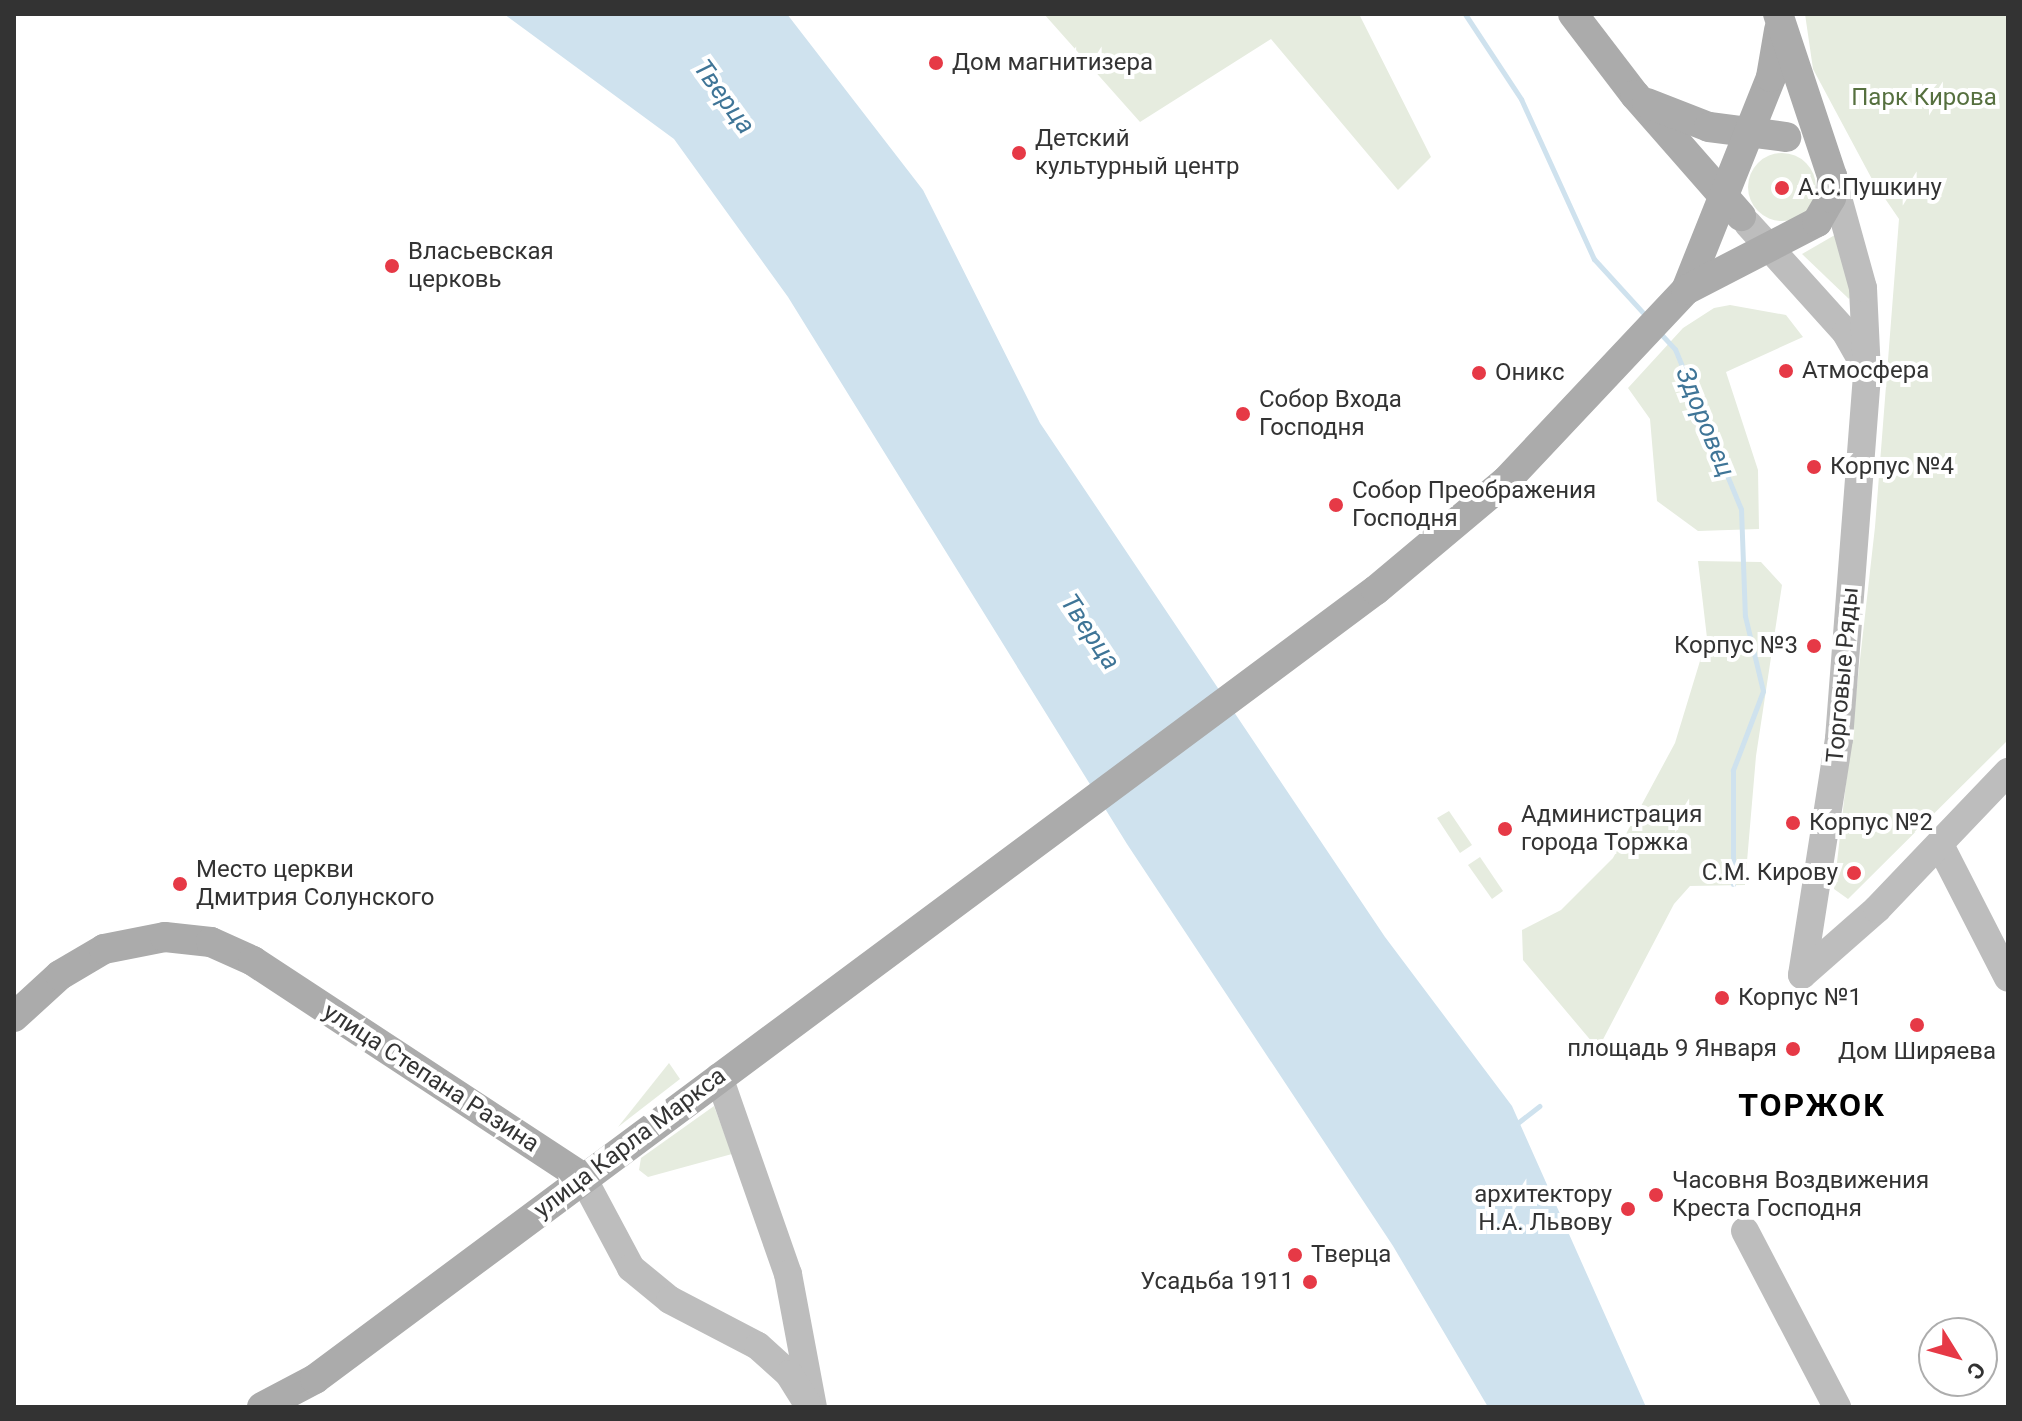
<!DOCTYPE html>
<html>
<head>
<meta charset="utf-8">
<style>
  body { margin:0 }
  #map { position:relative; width:2022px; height:1421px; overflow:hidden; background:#fff; font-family:Roboto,sans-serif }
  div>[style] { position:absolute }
  .green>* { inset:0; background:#e6ecdf }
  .round { border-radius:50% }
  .water>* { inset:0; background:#cfe2ee }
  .stream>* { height:5px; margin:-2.5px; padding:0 2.5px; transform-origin:2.5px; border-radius:2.5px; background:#cfe2ee }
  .secondary>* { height:28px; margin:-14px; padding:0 14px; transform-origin:14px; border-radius:14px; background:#bdbdbd }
  .primary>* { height:30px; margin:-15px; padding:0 15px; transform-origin:15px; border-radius:15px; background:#ababab }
  .dots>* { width:22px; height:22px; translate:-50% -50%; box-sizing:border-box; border:4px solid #fff; border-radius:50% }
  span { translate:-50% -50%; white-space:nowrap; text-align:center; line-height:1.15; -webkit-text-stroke:8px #fff; paint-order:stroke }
  .poi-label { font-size:24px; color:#333 }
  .left { translate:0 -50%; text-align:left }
  .right { translate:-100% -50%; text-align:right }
  .park-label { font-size:24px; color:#56703f }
  .street-label { font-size:24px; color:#333 }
  .water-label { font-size:26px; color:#3f7597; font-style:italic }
  .district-label { font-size:32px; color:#000; font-weight:700; letter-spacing:2px }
  .frame { position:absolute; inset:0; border:16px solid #333; pointer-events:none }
  .north { position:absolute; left:1918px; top:1317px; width:80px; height:80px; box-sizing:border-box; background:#fff; border:2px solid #adadad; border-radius:50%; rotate:127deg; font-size:22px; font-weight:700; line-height:32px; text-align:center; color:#333 }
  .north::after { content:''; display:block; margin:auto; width:28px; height:36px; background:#e63946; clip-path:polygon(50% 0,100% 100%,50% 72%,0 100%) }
</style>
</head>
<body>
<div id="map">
  <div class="green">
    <i style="clip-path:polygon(1044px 14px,1359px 14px,1431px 157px,1398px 190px,1271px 39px,1140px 122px)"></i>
    <i style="clip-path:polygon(1805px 14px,2008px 14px,2008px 740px,1848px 899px,1834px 889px,1875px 527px,1899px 219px,1873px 181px,1813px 69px)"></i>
    <i class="round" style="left:1748px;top:153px;width:68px;height:68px"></i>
    <i style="clip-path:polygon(1840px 232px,1853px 292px,1849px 299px,1802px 254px)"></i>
    <i style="clip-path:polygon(1730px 305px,1786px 315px,1803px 337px,1726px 372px,1758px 470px,1759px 529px,1698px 531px,1657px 501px,1650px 419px,1628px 388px,1683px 328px,1714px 308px)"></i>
    <i style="clip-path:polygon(1698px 561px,1761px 562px,1782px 585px,1756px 756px,1745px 885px,1690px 886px,1674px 904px,1598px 1049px,1523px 960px,1522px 930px,1561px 910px,1613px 858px,1675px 743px,1707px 638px)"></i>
    <i style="clip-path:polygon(1449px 811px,1472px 845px,1460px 853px,1437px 818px)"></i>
    <i style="clip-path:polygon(1480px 857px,1503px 891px,1492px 899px,1468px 865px)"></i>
    <i style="clip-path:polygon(669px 1063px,680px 1079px,618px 1127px)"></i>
    <i style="clip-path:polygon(714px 1106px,732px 1154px,648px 1177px,639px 1170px,641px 1158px)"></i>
  </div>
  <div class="water">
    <i style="clip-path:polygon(504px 14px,787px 14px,923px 190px,1040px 423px,1385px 937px,1512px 1106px,1646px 1407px,1488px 1407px,1393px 1246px,1127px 844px,788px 297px,674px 139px)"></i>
  </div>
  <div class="stream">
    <i style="left:1465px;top:14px;width:102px;rotate:56.6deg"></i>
    <i style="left:1521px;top:99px;width:176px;rotate:65.5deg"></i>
    <i style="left:1594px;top:259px;width:77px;rotate:47.6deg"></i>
    <i style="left:1660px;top:333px;width:22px;rotate:47deg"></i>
    <i style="left:1675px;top:349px;width:173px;rotate:67.6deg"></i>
    <i style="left:1741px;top:509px;width:107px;rotate:87.9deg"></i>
    <i style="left:1745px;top:616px;width:77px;rotate:76.5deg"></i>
    <i style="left:1763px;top:691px;width:85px;rotate:110.8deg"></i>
    <i style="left:1733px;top:770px;width:114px;rotate:90deg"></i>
    <i style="left:1515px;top:1125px;width:31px;rotate:-38deg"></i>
  </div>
  <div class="secondary">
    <i style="left:1748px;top:224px;width:147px;rotate:48deg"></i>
    <i style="left:1846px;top:333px;width:40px;rotate:60.3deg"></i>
    <i style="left:1940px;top:845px;width:149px;rotate:62.9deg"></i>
    <i style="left:1802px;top:975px;width:239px;rotate:-81.1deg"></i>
    <i style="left:1839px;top:739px;width:367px;rotate:-85.6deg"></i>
    <i style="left:1867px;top:373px;width:85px;rotate:-92.7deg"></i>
    <i style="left:1863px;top:288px;width:116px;rotate:-105.5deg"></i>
    <i style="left:1802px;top:975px;width:100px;rotate:-41.3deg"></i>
    <i style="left:1877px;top:909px;width:190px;rotate:-46.3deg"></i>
    <i style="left:719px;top:1077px;width:209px;rotate:70.7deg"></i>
    <i style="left:788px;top:1274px;width:135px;rotate:79.4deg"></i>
    <i style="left:583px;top:1178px;width:102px;rotate:61.9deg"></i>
    <i style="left:631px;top:1268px;width:50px;rotate:39.4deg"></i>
    <i style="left:670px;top:1300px;width:99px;rotate:27.6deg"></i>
    <i style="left:758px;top:1346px;width:42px;rotate:42.1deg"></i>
    <i style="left:789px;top:1374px;width:34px;rotate:58deg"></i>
    <i style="left:1745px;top:1231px;width:199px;rotate:62.4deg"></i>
  </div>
  <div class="primary">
    <i style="left:1573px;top:14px;width:102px;rotate:52.6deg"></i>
    <i style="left:1635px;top:95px;width:161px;rotate:48.8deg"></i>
    <i style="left:1647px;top:103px;width:66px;rotate:21.2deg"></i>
    <i style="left:1709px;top:127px;width:78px;rotate:7.4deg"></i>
    <i style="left:1686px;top:290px;width:229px;rotate:-68.2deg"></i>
    <i style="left:1771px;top:77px;width:48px;rotate:-80.3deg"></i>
    <i style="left:14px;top:1017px;width:62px;rotate:-42.4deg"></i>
    <i style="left:60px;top:975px;width:51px;rotate:-30.6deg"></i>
    <i style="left:104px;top:949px;width:62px;rotate:-11.1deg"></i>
    <i style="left:165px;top:937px;width:46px;rotate:6.2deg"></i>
    <i style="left:211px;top:942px;width:46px;rotate:24.3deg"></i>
    <i style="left:253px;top:961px;width:395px;rotate:33.3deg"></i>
    <i style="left:262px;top:1407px;width:60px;rotate:-27.8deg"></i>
    <i style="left:315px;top:1379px;width:1322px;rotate:-36.64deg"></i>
    <i style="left:1376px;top:590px;width:170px;rotate:-40deg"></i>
    <i style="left:1506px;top:481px;width:262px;rotate:-46.7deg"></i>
    <i style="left:1686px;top:290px;width:148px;rotate:-27.4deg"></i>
    <i style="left:1817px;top:222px;width:28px;rotate:-60deg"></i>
    <i style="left:1831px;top:198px;width:22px;rotate:-87deg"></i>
    <i style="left:1832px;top:176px;width:171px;rotate:-108.4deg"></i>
  </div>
  <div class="dots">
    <i style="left:936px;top:63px;background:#e63946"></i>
    <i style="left:1019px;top:153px;background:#e63946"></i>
    <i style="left:1782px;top:188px;background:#e63946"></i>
    <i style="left:392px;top:266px;background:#e63946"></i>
    <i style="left:1786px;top:371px;background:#e63946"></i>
    <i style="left:1479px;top:373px;background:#e63946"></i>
    <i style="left:1243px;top:414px;background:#e63946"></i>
    <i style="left:1814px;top:467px;background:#e63946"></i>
    <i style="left:1336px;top:505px;background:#e63946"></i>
    <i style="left:1814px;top:646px;background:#e63946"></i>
    <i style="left:1793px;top:823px;background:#e63946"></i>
    <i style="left:1505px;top:829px;background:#e63946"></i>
    <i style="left:1854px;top:873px;background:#e63946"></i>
    <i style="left:180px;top:884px;background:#e63946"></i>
    <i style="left:1722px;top:998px;background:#e63946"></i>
    <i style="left:1917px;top:1025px;background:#e63946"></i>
    <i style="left:1793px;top:1049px;background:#e63946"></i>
    <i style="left:1656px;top:1195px;background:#e63946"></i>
    <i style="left:1628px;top:1209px;background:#e63946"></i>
    <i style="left:1295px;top:1255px;background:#e63946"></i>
    <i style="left:1310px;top:1282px;background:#e63946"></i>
  </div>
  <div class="poi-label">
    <span class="left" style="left:952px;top:63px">Дом магнитизера</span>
    <span class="left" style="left:1035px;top:153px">Детский<br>культурный центр</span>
    <span class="left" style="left:1798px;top:188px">А.С.Пушкину</span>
    <span class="left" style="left:408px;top:266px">Власьевская<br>церковь</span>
    <span class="left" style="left:1802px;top:371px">Атмосфера</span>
    <span class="left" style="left:1495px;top:373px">Оникс</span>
    <span class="left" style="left:1259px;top:414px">Собор Входа<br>Господня</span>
    <span class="left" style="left:1830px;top:467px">Корпус №4</span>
    <span class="left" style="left:1352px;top:505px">Собор Преображения<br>Господня</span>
    <span class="right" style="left:1798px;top:646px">Корпус №3</span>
    <span class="left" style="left:1521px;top:829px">Администрация<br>города Торжка</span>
    <span class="left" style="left:1809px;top:823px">Корпус №2</span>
    <span class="left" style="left:196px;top:884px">Место церкви<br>Дмитрия Солунского</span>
    <span class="right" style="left:1838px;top:873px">С.М. Кирову</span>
    <span class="left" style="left:1738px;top:998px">Корпус №1</span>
    <span class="right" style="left:1777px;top:1049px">площадь 9 Января</span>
    <span style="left:1917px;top:1052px">Дом Ширяева</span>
    <span class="left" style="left:1672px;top:1195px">Часовня Воздвижения<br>Креста Господня</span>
    <span class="right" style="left:1612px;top:1209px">архитектору<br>Н.А. Львову</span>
    <span class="left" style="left:1311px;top:1255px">Тверца</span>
    <span class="right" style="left:1294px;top:1282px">Усадьба 1911</span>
  </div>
  <div class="park-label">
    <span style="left:1924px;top:98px">Парк Кирова</span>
  </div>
  <div class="street-label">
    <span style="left:1843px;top:675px;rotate:-85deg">Торговые Ряды</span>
    <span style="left:431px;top:1078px;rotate:33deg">улица Степана Разина</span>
    <span style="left:630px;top:1143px;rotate:-37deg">улица Карла Маркса</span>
  </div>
  <div class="water-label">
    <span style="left:724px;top:97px;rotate:54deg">Тверца</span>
    <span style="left:1705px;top:422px;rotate:68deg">Здоровец</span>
    <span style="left:1090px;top:632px;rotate:56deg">Тверца</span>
  </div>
  <div class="district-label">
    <span style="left:1812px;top:1105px">ТОРЖОК</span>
  </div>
  <div class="frame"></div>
  <div class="north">С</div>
</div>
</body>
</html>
